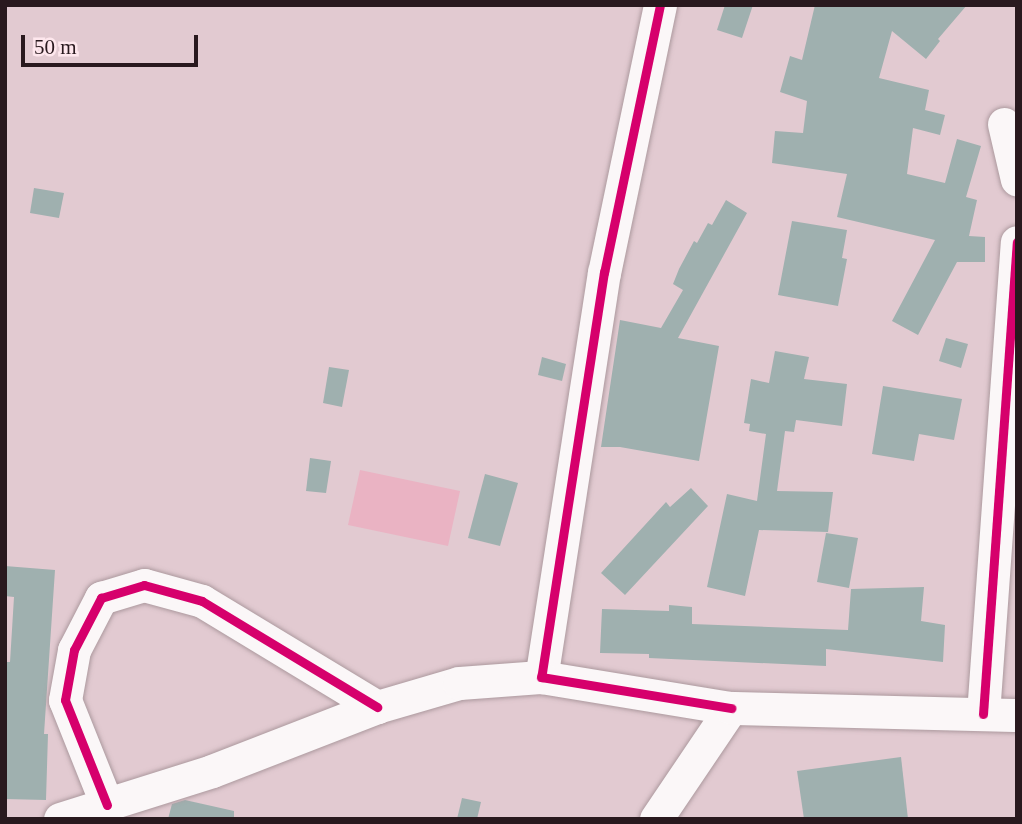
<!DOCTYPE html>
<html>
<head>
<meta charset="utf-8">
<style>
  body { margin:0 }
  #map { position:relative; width:1022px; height:824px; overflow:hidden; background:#e2cad1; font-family:Georgia,serif }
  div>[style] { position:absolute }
  .green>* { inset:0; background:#eab3c3 }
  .building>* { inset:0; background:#9fb0af }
  .roads { filter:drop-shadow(0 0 2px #ac999e) drop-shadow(0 0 2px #ac999e) }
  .minor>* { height:33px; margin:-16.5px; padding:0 16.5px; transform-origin:16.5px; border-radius:16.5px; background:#fbf7f8 }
  .cycleway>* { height:9px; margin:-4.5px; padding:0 4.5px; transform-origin:4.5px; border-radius:4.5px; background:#d6006c }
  span { translate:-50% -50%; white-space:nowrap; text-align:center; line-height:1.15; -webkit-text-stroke:7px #fee7ed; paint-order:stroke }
  .frame { position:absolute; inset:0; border:7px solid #29191e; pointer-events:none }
  .scale { position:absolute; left:21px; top:35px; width:177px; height:32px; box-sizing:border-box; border:4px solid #29191e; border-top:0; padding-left:9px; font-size:21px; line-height:24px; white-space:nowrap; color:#29191e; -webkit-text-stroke:5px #fee7ed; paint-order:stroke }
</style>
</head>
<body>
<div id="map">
  <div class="green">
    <i style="clip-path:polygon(360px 470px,460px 491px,448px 546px,348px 525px)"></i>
  </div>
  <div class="building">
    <i style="clip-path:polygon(725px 5px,753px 5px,742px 38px,717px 30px)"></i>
    <i style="clip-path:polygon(815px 5px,967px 5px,938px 39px,940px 41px,926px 59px,892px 31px,879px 78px,929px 90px,925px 110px,945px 115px,940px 135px,913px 128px,907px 174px,945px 183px,957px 139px,981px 146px,966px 197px,977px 200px,969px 236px,985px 237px,985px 262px,957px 262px,918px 335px,892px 321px,935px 240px,837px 217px,847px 174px,772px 163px,775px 131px,803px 133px,807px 101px,780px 92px,790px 56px,802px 60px)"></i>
    <i style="clip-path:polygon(34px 188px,64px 193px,59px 218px,30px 213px)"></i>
    <i style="clip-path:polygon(726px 200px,747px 213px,678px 338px,719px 346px,699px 461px,620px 447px,601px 447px,620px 320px,661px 328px,683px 290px,673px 284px,679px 269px,694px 241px,697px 243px,708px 223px,712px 225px)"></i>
    <i style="clip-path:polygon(792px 221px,847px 230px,842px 258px,847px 259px,838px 306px,778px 295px)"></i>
    <i style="clip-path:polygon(946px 338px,968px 344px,961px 368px,939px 361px)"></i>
    <i style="clip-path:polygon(775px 351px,809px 357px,804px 379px,847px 384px,842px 426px,796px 420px,794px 432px,785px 431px,777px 491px,833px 492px,828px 532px,759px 530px,745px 596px,707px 587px,727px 494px,757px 501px,766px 434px,749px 431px,750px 424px,744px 423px,751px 379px,769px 383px)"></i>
    <i style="clip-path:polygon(542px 357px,566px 364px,562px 381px,538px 375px)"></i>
    <i style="clip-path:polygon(329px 367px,349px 370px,342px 407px,323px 403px)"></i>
    <i style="clip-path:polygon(883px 386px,962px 399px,954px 440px,919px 434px,914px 461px,872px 454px)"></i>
    <i style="clip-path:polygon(310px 458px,331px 461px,326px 493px,306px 491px)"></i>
    <i style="clip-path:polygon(485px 474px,518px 483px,500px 546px,468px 538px)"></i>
    <i style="clip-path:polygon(691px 488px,708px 506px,625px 595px,601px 573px,666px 502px,670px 507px)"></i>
    <i style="clip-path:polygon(826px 533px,858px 538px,849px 588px,817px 582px)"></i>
    <i style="clip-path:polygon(5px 566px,55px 570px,44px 734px,48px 734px,46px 800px,5px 799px,5px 662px,10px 662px,14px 597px,5px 596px)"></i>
    <i style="clip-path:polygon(924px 587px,921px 621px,945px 625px,943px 662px,826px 649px,826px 666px,649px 658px,649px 654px,600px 653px,602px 609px,669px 611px,669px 605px,692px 607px,692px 624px,848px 630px,851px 589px)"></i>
    <i style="clip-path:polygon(901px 757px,908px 819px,804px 819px,797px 771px)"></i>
    <i style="clip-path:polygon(462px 798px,481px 802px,477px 819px,457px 819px)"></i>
    <i style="clip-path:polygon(185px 800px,234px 811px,234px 819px,168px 819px,172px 804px)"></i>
  </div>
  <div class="roads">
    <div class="minor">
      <i style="left:660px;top:5px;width:273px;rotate:101.8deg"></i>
      <i style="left:604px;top:272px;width:410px;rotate:98.8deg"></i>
      <i style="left:541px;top:677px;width:193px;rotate:9.3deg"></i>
      <i style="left:1004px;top:124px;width:57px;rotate:76.9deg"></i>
      <i style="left:983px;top:714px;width:473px;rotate:-85.9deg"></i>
      <i style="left:107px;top:805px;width:113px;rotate:-111.8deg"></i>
      <i style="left:65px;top:700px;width:51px;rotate:-79.8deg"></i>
      <i style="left:74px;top:650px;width:59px;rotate:-62.6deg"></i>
      <i style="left:101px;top:598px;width:45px;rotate:-16.8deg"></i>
      <i style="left:144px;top:585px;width:60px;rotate:15.4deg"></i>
      <i style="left:202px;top:601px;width:205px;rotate:31.2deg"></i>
      <i style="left:60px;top:819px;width:159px;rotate:-17.5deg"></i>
      <i style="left:212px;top:771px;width:177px;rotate:-21.2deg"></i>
      <i style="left:377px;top:707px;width:85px;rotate:-16.3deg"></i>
      <i style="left:459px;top:683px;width:82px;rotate:-4.2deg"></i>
      <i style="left:656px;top:819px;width:134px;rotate:-56deg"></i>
      <i style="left:731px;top:708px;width:286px;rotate:1.4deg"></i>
    </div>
  </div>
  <div class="cycleway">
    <i style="left:660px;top:5px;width:273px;rotate:101.8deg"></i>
    <i style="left:604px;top:272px;width:410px;rotate:98.8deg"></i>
    <i style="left:541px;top:677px;width:193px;rotate:9.3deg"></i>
    <i style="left:983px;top:714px;width:473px;rotate:-85.9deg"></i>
    <i style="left:107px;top:805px;width:113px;rotate:-111.8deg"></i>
    <i style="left:65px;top:700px;width:51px;rotate:-79.8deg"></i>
    <i style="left:74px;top:650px;width:59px;rotate:-62.6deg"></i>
    <i style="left:101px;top:598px;width:45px;rotate:-16.8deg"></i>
    <i style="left:144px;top:585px;width:60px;rotate:15.4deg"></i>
    <i style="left:202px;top:601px;width:205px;rotate:31.2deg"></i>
  </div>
  <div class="frame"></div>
  <div class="scale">50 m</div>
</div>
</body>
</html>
